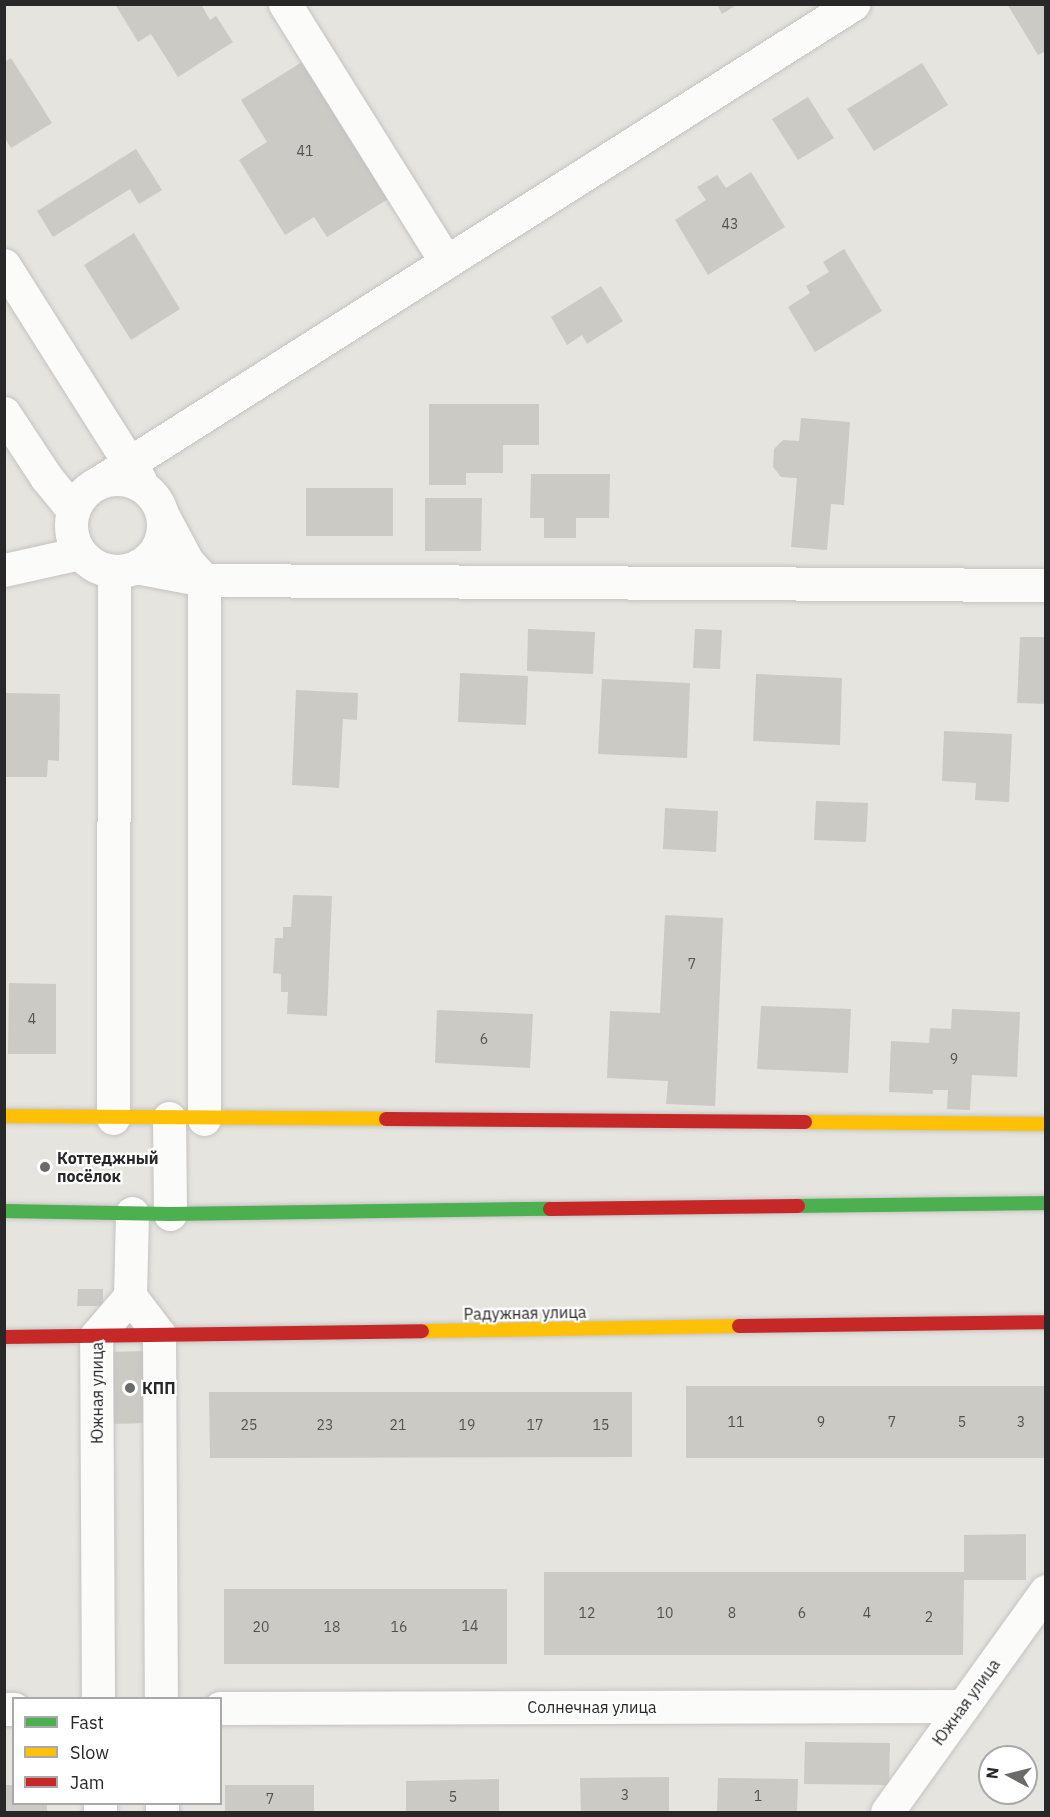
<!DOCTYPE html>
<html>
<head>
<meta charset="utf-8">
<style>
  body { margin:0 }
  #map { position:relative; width:1050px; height:1817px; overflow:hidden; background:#e6e4de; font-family:"IBM Plex Sans",sans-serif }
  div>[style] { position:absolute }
  .building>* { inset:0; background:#cbcac5 }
  .roads { filter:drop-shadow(0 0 2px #c4c3c3) drop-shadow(0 0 2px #c4c3c3) }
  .street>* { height:33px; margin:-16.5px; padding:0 16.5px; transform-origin:16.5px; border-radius:16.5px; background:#fbfbfa }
  .street>.ring { margin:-16.5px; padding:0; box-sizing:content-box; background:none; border:33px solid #fbfbfa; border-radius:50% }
  .fast>* { height:14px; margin:-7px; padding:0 7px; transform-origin:7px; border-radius:7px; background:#4caf50 }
  .slow>* { height:14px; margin:-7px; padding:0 7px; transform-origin:7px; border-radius:7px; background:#ffc107 }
  .jam>* { height:14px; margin:-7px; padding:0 7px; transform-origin:7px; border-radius:7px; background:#c62828 }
  .dots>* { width:16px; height:16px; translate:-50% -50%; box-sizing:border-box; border:3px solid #fff; border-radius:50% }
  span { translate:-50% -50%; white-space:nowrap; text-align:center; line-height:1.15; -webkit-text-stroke:4.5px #fff; paint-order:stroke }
  .number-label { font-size:14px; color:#525251 }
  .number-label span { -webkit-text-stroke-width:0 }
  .poi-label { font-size:16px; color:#282828; font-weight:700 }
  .left { translate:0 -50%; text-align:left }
  .street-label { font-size:16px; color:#282828 }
  .frame { position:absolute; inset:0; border:6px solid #282828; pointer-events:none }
  .legend { position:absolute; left:12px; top:1697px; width:210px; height:108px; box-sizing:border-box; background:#fff; border:2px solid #a9a9a9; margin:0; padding:8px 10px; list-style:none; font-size:18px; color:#282828 }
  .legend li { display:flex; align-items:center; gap:12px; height:30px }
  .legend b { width:30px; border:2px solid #a9a9a9 }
  .north { position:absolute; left:978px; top:1745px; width:60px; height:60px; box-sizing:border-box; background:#fff; border:2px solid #a9a9a9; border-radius:50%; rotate:277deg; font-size:16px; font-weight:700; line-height:24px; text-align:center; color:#282828 }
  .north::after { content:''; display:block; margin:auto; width:21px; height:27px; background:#6a6a68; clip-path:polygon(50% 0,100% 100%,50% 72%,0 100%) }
</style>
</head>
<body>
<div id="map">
  <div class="building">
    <i style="clip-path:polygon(115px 4px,201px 4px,210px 20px,216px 16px,233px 42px,178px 77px,151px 34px,138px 42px)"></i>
    <i style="clip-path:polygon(717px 4px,738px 4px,722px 14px)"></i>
    <i style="clip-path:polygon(1007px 4px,1046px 4px,1046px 51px,1038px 55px)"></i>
    <i style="clip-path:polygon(11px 58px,52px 123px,11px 148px,4px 137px,4px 62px)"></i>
    <i style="clip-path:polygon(302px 62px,388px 199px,327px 237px,314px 217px,285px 235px,239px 160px,267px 142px,241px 100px)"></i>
    <i style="clip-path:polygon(922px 63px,948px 105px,874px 151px,847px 109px)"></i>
    <i style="clip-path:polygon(808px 97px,834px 138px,798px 160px,772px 119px)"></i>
    <i style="clip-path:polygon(136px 149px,162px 190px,139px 204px,130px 189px,53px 237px,37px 211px)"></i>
    <i style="clip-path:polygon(751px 172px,785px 227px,708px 275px,675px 220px,706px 200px,697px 187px,717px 175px,726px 188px)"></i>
    <i style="clip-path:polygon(134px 233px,180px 309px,131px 340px,84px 265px)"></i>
    <i style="clip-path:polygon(844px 249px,882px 311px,815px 352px,788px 307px,810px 293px,806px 286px,829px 272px,823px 262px)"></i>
    <i style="clip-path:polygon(601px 286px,623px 321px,587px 344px,582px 335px,567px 345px,551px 317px)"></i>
    <i style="clip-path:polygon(429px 404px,539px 404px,539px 445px,503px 445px,503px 473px,466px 473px,466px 485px,429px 485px)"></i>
    <i style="clip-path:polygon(801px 418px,850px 422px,844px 505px,831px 504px,827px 550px,791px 547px,797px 478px,781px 477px,773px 467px,774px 449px,783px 440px,799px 441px)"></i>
    <i style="clip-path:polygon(531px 474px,610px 474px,609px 518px,576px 518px,576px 538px,544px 538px,544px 518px,530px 518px)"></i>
    <i style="clip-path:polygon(306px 488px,393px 488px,393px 536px,306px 536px)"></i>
    <i style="clip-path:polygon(425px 498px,482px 498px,481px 551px,425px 551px)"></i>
    <i style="clip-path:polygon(528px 629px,595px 632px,593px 674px,527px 671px)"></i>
    <i style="clip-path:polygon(695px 629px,722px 630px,720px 669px,693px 668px)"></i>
    <i style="clip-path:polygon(1020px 637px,1046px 637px,1046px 704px,1017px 703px)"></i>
    <i style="clip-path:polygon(460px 673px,528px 676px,526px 725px,458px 722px)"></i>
    <i style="clip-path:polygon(756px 674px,842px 678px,840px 745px,753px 741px)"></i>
    <i style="clip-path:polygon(602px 679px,690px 683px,687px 758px,598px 754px)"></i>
    <i style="clip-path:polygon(296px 690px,358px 693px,357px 720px,343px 719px,339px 788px,292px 785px)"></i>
    <i style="clip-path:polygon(6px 693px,60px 694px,59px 761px,48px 760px,47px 777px,4px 777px)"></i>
    <i style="clip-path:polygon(944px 731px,1012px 734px,1009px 802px,975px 800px,976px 783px,942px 781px)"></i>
    <i style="clip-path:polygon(816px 801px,868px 803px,866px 842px,814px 840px)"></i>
    <i style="clip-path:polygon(665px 808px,718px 811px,716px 852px,663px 849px)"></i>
    <i style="clip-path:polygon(293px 895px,332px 896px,327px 1016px,287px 1014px,288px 992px,281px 992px,281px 974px,273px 973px,275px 938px,283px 938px,283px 927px,291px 927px)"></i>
    <i style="clip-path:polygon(665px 915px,723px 918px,715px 1106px,666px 1104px,668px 1081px,607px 1078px,610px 1011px,660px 1013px)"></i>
    <i style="clip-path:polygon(9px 983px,56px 984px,56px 1054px,8px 1054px)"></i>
    <i style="clip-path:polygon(761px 1006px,851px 1009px,848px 1073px,757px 1069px)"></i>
    <i style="clip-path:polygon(952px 1009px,1020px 1012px,1017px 1077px,972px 1075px,970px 1110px,947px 1109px,948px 1090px,933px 1090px,933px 1094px,889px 1092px,891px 1041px,929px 1043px,930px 1028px,951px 1029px)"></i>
    <i style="clip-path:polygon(437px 1010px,533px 1014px,530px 1068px,435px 1063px)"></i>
    <i style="clip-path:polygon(78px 1289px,103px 1289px,103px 1306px,77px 1306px)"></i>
    <i style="clip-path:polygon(148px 1351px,150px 1423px,112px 1424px,109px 1352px)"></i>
    <i style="clip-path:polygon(686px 1386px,1046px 1386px,1046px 1458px,686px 1458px)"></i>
    <i style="clip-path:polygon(209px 1392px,632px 1392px,632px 1457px,210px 1458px)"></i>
    <i style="clip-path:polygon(1026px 1534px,1026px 1580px,964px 1580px,963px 1655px,544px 1655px,544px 1572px,964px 1572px,964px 1535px)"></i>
    <i style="clip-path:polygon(224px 1589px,507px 1589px,507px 1664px,224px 1664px)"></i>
    <i style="clip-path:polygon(805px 1742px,890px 1743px,889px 1785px,804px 1784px)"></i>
    <i style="clip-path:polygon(669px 1777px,669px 1812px,581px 1812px,580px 1778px)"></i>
    <i style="clip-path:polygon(718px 1778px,798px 1779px,797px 1812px,717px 1812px)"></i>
    <i style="clip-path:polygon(499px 1779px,499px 1812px,406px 1812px,406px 1781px)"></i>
    <i style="clip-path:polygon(4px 1785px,14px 1785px,14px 1804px,47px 1804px,47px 1812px,4px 1812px)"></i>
    <i style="clip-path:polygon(225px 1785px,314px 1785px,314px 1812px,225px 1812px)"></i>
  </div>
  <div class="roads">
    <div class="street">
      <i style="left:285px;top:4px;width:304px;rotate:58deg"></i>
      <i style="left:4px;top:265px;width:254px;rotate:57.7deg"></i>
      <i style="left:4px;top:413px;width:77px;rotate:56.7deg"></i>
      <i style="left:46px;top:477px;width:43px;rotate:50.7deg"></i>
      <i class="ring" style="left:71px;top:479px;width:59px;height:59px"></i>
      <i style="left:101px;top:481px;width:891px;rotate:-32.39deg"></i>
      <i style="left:162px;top:514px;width:53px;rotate:62deg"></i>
      <i style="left:187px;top:561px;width:25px;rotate:48deg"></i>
      <i style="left:204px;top:580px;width:539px;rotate:90deg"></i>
      <i style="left:136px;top:567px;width:69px;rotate:10.8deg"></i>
      <i style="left:204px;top:580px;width:842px;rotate:0.34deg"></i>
      <i style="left:4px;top:570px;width:78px;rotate:-12.6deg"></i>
      <i style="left:113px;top:1118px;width:547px;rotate:-89.9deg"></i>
      <i style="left:169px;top:1118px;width:96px;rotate:89.4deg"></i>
      <i style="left:130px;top:1296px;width:48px;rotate:52.7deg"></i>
      <i style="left:159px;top:1334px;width:364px;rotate:89.7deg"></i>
      <i style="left:130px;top:1296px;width:83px;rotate:-88.6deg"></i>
      <i style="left:98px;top:1698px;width:362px;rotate:-90.3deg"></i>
      <i style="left:96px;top:1336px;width:52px;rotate:-49.6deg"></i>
      <i style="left:220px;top:1708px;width:743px;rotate:-0.15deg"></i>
      <i style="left:4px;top:1709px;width:10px"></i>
      <i style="left:100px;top:1804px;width:8px;rotate:90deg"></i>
      <i style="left:162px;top:1804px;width:8px;rotate:90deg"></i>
      <i style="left:887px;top:1812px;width:272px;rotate:-54.3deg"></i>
    </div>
    <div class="fast">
      <i style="left:798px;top:1206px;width:248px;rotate:-0.7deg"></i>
      <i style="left:4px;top:1211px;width:166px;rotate:1deg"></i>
      <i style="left:170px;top:1214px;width:380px;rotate:-0.8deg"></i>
    </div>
    <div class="slow">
      <i style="left:4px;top:1116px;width:382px;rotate:0.4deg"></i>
      <i style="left:805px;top:1122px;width:241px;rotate:0.5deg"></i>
      <i style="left:422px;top:1331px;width:317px;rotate:-0.9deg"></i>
    </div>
    <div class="jam">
      <i style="left:386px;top:1119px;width:419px;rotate:0.4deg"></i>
      <i style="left:550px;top:1209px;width:248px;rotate:-0.7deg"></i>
      <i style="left:739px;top:1326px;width:307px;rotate:-0.7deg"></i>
      <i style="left:4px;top:1337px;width:418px;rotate:-0.8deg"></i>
    </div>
  </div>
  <div class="dots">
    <i style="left:45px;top:1167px;background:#6a6a68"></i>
    <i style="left:130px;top:1388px;background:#6a6a68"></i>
  </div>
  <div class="number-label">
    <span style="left:305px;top:151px">41</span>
    <span style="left:730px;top:224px">43</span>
    <span style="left:692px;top:964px">7</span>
    <span style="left:32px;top:1019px">4</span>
    <span style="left:484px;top:1039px">6</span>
    <span style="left:954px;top:1059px">9</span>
    <span style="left:736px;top:1422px">11</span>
    <span style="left:821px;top:1422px">9</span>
    <span style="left:892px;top:1422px">7</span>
    <span style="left:962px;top:1422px">5</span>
    <span style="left:1021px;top:1422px">3</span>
    <span style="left:249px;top:1425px">25</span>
    <span style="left:325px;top:1425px">23</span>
    <span style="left:398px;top:1425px">21</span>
    <span style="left:467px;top:1425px">19</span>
    <span style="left:535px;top:1425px">17</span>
    <span style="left:601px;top:1425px">15</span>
    <span style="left:587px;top:1613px">12</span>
    <span style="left:665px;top:1613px">10</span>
    <span style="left:732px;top:1613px">8</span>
    <span style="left:802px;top:1613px">6</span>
    <span style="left:867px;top:1613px">4</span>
    <span style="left:929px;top:1617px">2</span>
    <span style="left:470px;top:1626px">14</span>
    <span style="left:261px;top:1627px">20</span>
    <span style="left:332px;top:1627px">18</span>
    <span style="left:399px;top:1627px">16</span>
    <span style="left:625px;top:1795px">3</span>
    <span style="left:758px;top:1796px">1</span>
    <span style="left:453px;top:1797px">5</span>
    <span style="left:270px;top:1799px">7</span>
  </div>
  <div class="poi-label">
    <span class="left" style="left:57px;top:1167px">Коттеджный<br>посёлок</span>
    <span class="left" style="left:142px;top:1388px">КПП</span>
  </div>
  <div class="street-label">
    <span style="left:525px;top:1313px;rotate:-1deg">Радужная улица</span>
    <span style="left:97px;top:1393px;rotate:-90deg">Южная улица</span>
    <span style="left:966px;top:1702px;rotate:-54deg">Южная улица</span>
    <span style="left:592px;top:1707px">Солнечная улица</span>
  </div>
  <div class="frame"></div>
  <ul class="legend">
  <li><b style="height:8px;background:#4caf50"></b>Fast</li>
  <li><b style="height:8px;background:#ffc107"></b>Slow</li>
  <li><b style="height:8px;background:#c62828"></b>Jam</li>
  </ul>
  <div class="north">N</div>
</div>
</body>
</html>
